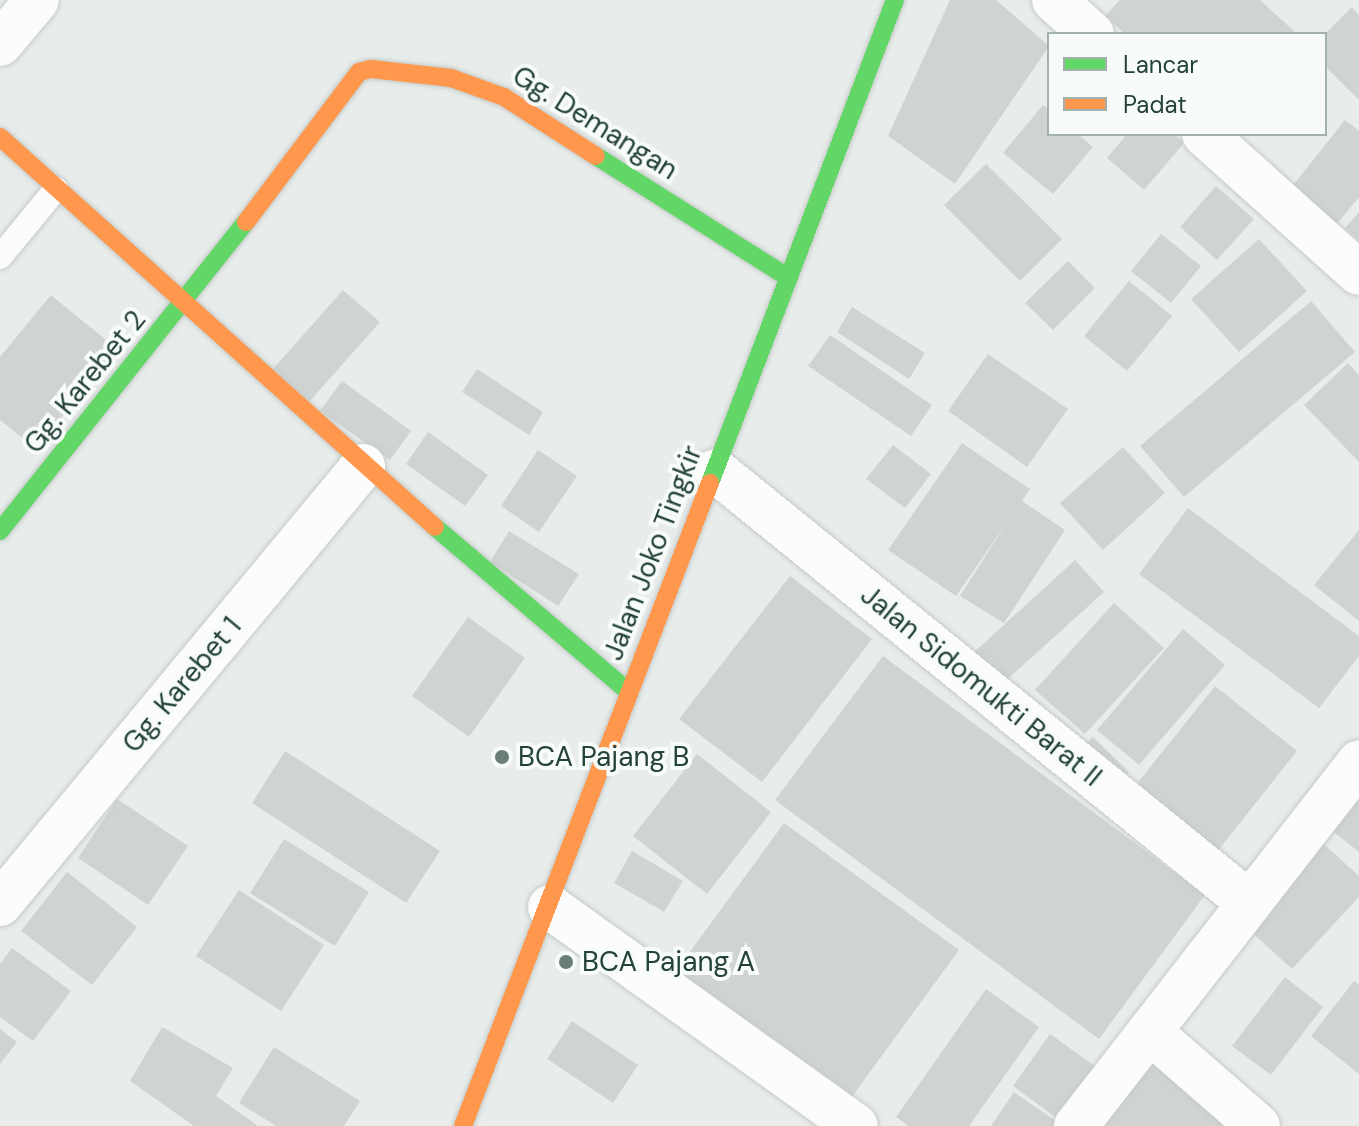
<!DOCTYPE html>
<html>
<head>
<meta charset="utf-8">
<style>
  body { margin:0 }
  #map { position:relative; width:1359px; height:1126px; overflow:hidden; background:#e8edeb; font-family:"DM Sans",sans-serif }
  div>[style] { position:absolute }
  .building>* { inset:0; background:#cfd4d2 }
  .roads { filter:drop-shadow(0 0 2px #c5cac8) drop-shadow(0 0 2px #c5cac8) }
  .lane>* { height:24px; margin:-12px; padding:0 12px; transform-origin:12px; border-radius:12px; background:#fcfcfc }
  .street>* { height:44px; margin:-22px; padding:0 22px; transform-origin:22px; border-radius:22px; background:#fcfcfc }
  .fast>* { height:18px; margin:-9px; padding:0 9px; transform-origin:9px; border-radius:9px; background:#63d668 }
  .slow>* { height:18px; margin:-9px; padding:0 9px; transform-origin:9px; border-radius:9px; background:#ff974d }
  .dots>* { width:22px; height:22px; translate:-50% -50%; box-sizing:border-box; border:4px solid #f7fbf9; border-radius:50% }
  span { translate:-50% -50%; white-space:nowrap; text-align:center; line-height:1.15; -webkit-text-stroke:8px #f7fbf9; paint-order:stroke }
  .street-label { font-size:28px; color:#24423a }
  .poi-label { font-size:28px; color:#24423a }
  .left { translate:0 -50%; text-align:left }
  .legend { position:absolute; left:1047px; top:32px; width:280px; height:104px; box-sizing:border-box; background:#f7fbf9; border:2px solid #a3b1ad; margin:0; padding:10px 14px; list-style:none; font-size:24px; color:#24423a }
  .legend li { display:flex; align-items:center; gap:16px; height:40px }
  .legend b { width:40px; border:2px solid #a3b1ad }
</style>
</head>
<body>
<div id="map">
  <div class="building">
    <i style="clip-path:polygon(950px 0,996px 0,1049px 46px,955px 184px,888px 136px)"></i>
    <i style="clip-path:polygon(1120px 0,1260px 0,1295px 32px,1125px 34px,1105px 16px)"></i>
    <i style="clip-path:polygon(1352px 7px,1359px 15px,1359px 100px,1325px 66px,1325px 34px)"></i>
    <i style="clip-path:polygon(1043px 105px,1049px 110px,1049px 134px,1078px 134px,1093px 147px,1053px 194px,1003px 153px)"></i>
    <i style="clip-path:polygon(1345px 120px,1359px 131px,1359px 197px,1336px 225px,1290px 189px)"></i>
    <i style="clip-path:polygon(1127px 134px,1174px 134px,1184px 143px,1144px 190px,1107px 158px)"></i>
    <i style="clip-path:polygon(986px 164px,1062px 239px,1020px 281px,944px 205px)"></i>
    <i style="clip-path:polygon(1216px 186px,1254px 219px,1217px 260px,1180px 227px)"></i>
    <i style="clip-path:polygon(1359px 212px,1359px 240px,1345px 228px)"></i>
    <i style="clip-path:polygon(1161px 234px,1201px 266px,1171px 303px,1131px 271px)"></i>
    <i style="clip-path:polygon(1259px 239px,1307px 291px,1239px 352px,1191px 299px)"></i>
    <i style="clip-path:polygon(1068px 261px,1095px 288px,1053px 330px,1025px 303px)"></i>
    <i style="clip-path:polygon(1129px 281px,1172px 316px,1127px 371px,1084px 336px)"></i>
    <i style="clip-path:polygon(343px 290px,380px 322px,309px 402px,273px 369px)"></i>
    <i style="clip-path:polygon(51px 295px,117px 349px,36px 449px,0 420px,0 357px)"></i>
    <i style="clip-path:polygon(1311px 301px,1355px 352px,1184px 497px,1140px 446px)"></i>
    <i style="clip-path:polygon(852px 307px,925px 353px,909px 379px,837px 332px)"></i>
    <i style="clip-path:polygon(830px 335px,932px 405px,911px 436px,808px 366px)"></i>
    <i style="clip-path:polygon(988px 354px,1068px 409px,1027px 467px,948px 411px)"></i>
    <i style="clip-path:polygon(1348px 363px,1359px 375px,1359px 462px,1304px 405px)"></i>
    <i style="clip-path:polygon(477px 369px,543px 412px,529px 435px,462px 392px)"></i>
    <i style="clip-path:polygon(342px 381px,411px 431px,390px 460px,320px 411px)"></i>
    <i style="clip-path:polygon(428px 432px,488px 475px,465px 506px,406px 464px)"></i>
    <i style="clip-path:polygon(962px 443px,1030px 489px,1022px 501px,1065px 530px,1004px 623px,960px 596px,1006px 524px,956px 596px,888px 550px)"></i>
    <i style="clip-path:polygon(893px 445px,931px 474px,905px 508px,866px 479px)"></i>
    <i style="clip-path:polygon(1123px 447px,1165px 493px,1103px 550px,1060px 503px)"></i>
    <i style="clip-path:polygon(538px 450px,577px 476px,539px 532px,501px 506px)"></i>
    <i style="clip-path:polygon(1188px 508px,1359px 636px,1359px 656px,1319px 708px,1139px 574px)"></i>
    <i style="clip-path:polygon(1359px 530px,1359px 621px,1314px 585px)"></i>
    <i style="clip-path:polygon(509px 531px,579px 574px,558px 606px,490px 562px)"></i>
    <i style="clip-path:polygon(1075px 560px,1104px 592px,1000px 686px,971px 655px)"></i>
    <i style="clip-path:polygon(790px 576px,872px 639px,762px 782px,679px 719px)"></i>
    <i style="clip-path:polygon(1114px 603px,1164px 648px,1085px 734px,1035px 690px)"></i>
    <i style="clip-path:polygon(468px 617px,525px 658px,469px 737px,412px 696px)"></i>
    <i style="clip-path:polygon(1183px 629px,1225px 665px,1139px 765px,1097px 730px)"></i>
    <i style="clip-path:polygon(883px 656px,1205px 895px,1099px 1039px,775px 800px)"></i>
    <i style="clip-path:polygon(1215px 686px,1297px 751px,1213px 857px,1131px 791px)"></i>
    <i style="clip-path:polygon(1093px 737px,1129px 772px,1113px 789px,1076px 754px)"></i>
    <i style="clip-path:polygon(285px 751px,440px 851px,406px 903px,252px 803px)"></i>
    <i style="clip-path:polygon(697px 754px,771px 812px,707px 894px,633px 836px)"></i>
    <i style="clip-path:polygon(1359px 790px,1359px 852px,1325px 825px)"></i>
    <i style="clip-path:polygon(117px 799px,188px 846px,148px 905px,78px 858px)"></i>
    <i style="clip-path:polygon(784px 823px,959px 950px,848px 1102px,673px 975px)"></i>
    <i style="clip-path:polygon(1315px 836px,1359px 876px,1359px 897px,1292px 969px,1238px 920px)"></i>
    <i style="clip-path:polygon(284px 839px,369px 892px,335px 946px,250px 893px)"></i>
    <i style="clip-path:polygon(632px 851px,683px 881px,664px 912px,614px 883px)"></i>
    <i style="clip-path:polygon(67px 872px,137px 927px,92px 985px,21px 931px)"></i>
    <i style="clip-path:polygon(239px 890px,324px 945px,281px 1011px,196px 956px)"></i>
    <i style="clip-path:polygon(12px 948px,71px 991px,33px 1041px,0 1017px,0 964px)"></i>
    <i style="clip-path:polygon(1285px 977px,1323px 1007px,1271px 1075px,1232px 1046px)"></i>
    <i style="clip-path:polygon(1354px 981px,1359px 985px,1359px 1074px,1311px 1036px)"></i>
    <i style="clip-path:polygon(986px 989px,1039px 1027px,969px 1126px,909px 1126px,896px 1117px)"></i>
    <i style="clip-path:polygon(572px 1021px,638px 1065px,613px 1103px,547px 1059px)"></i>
    <i style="clip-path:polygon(162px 1027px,233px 1068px,216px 1096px,258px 1126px,194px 1126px,130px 1081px)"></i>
    <i style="clip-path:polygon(0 1029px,17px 1042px,0 1064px)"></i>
    <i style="clip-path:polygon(1050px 1034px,1099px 1069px,1062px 1122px,1013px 1086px)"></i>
    <i style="clip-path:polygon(274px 1047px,360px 1101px,344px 1126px,276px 1126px,239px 1103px)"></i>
    <i style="clip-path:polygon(1149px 1060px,1232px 1126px,1096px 1126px)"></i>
    <i style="clip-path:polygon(1014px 1092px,1056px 1121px,1053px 1126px,991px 1126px)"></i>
  </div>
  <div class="roads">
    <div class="lane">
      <i style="left:0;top:257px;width:88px;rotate:-50.5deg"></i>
    </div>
    <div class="street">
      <i style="left:1054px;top:0;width:51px;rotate:41.8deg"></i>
      <i style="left:0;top:44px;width:57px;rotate:-49.9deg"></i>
      <i style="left:1204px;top:134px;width:208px;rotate:41.9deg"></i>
      <i style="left:716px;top:471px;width:683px;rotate:39deg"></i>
      <i style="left:0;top:904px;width:569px;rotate:-50.35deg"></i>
      <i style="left:550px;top:907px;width:376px;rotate:35.6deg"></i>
      <i style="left:1150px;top:1032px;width:143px;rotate:41deg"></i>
      <i style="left:1076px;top:1126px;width:461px;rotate:-52.1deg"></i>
    </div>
    <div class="fast">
      <i style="left:596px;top:156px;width:228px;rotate:32.3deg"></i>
      <i style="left:710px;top:483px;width:517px;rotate:-69.04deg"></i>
      <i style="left:435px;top:527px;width:255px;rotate:40.4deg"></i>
      <i style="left:0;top:531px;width:395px;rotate:-51.5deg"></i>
    </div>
    <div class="slow">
      <i style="left:0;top:137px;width:584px;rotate:41.88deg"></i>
      <i style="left:246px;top:222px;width:188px;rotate:-53deg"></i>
      <i style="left:359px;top:72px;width:12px;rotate:-14deg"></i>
      <i style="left:371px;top:69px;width:81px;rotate:6.4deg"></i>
      <i style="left:451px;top:78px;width:56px;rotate:19.7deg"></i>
      <i style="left:504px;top:97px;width:109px;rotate:32.7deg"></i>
      <i style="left:463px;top:1126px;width:689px;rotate:-68.99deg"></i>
    </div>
  </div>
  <div class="dots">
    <i style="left:502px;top:757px;background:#697e78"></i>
    <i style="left:566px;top:962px;background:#697e78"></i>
  </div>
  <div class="street-label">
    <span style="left:595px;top:123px;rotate:32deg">Gg. Demangan</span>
    <span style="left:85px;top:382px;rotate:-51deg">Gg. Karebet 2</span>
    <span style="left:653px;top:553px;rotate:-69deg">Jalan Joko Tingkir</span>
    <span style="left:182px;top:685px;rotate:-50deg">Gg. Karebet 1</span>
    <span style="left:981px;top:686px;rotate:39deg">Jalan Sidomukti Barat II</span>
  </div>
  <div class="poi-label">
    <span class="left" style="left:518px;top:757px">BCA Pajang B</span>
    <span class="left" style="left:582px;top:962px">BCA Pajang A</span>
  </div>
  <ul class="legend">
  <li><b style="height:10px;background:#63d668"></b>Lancar</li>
  <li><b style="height:10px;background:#ff974d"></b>Padat</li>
  </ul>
</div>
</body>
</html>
